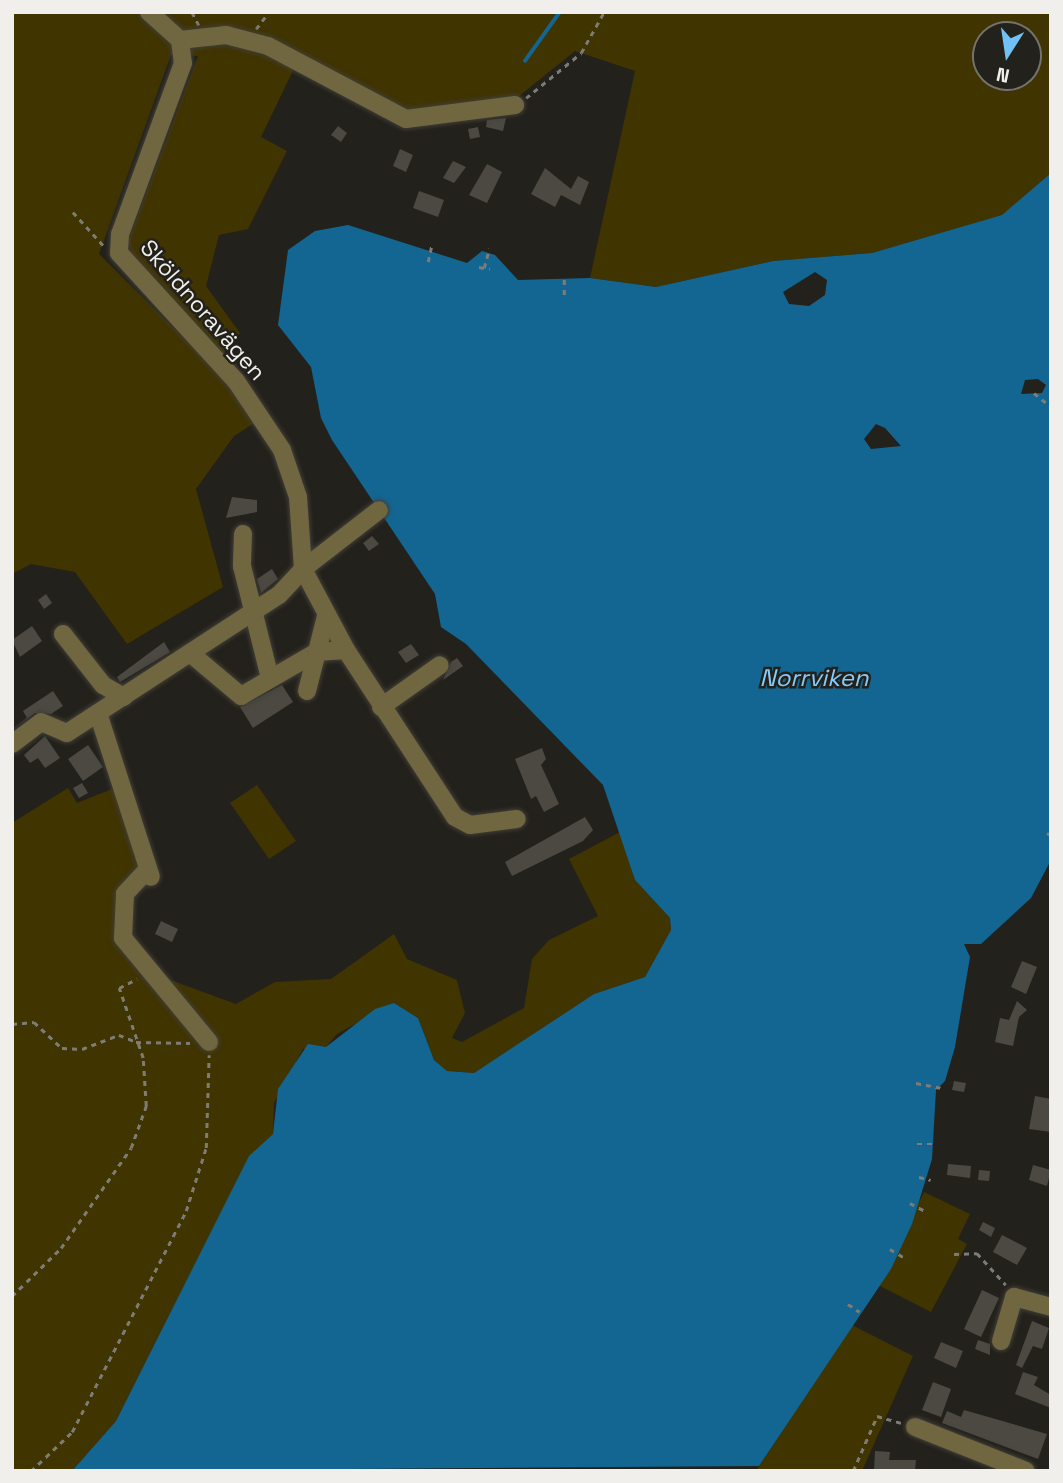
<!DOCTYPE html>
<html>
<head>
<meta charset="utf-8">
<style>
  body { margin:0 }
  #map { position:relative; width:1063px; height:1483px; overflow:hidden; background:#23211b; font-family:"Space Grotesk",sans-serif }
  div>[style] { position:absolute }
  .green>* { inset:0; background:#403400 }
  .water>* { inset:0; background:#136692 }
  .stream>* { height:3.5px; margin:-1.75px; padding:0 1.75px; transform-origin:1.75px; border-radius:1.75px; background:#136692 }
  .building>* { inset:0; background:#4b4942 }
  .path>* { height:2.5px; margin-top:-1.25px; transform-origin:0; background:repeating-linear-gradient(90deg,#7e7c77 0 5px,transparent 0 10px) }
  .roads { filter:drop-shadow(0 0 2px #403e38) drop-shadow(0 0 2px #403e38) }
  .minor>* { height:18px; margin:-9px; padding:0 9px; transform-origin:9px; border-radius:9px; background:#70663f }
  span { translate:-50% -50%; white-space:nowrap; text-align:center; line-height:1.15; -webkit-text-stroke:5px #23211b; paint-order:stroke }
  .street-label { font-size:23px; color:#f0efeb }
  .water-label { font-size:24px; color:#86caf8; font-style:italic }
  .frame { position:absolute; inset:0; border:14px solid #f0efeb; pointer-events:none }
  .north { position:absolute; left:972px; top:21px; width:70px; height:70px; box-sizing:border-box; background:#23211b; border:2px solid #75736e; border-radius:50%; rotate:192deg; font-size:19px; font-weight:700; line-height:28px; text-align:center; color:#f0efeb }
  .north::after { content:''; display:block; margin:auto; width:24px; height:32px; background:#71c1f5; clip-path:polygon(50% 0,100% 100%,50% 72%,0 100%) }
</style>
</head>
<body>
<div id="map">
  <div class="green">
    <i style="clip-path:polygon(evenodd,12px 12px,1051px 12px,1051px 173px,1003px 215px,872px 253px,773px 261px,656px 287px,590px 278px,635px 71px,575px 51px,513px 101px,408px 112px,300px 56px,261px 137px,287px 151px,248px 229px,219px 235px,206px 286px,240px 333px,222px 355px,132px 257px,128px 241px,198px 56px,171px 55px,99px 254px,229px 383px,256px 422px,234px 436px,196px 489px,223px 587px,127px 644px,75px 572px,31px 564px,12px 574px,12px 12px,986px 35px,1028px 35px,1028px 77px,986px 77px,986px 35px)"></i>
    <i style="clip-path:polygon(257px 785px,296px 841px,269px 859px,230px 803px)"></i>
    <i style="clip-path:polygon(117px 787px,142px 861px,116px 909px,143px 970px,236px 1004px,275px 982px,331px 979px,394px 934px,407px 959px,457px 980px,465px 1013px,452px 1038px,462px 1042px,524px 1008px,532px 959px,549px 940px,598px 916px,569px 859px,620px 832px,635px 880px,670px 918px,671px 930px,645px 977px,594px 994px,474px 1073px,447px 1071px,434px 1060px,418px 1018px,394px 1003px,337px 1034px,326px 1047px,303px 1049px,274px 1103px,273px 1134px,249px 1157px,116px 1421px,72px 1471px,12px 1471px,12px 823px,68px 788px,77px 803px)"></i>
    <i style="clip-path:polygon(924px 1192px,970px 1214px,958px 1239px,967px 1244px,931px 1312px,878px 1285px)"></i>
    <i style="clip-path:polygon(852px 1325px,913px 1356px,862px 1471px,756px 1471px)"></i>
  </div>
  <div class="water">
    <i style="clip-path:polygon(evenodd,1051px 173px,1051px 860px,1031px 898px,981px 944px,964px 944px,970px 957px,955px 1047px,945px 1081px,936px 1090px,932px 1159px,912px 1224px,891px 1269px,759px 1466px,72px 1471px,116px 1421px,249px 1156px,273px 1134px,278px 1089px,308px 1044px,326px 1047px,375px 1009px,394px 1003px,418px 1018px,434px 1060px,447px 1071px,474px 1073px,594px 994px,645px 977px,671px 930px,670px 918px,635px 880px,603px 785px,466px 644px,441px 627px,435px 594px,332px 440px,321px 418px,311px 367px,278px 325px,288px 250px,315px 231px,348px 225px,467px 263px,482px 251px,495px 255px,518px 280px,590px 278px,656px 287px,773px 261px,872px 253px,1002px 215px,1051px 173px,815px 272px,827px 280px,825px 295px,809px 306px,789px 304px,783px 292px,815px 272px,1051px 173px,1038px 379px,1046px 385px,1042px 393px,1021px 394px,1025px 380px,1038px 379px,1051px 173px,876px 424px,885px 428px,901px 446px,871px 449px,864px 439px,876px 424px)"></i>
  </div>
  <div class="stream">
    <i style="left:525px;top:61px;width:60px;rotate:-54.5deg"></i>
  </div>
  <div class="building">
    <i style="clip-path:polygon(506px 118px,503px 131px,486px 127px,487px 120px)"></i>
    <i style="clip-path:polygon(338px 126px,347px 133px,341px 142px,331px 135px)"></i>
    <i style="clip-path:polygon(478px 127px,480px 137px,470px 139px,468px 129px)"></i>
    <i style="clip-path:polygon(400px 149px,413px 155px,406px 172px,393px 166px)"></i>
    <i style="clip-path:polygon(453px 161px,466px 167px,454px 183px,443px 178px)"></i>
    <i style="clip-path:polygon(487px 164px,502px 172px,487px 203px,469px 195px)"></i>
    <i style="clip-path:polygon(545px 168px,571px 189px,578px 176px,589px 182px,580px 205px,561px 195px,555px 207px,531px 194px)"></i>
    <i style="clip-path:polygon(419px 191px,444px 200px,438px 217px,413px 208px)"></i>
    <i style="clip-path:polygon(232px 497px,257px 500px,257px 512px,226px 518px)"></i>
    <i style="clip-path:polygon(372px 536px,379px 544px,369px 551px,363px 543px)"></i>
    <i style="clip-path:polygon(272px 569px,278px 579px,261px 593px,257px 579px)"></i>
    <i style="clip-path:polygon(46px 594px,52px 603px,44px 609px,38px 600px)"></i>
    <i style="clip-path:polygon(32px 626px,42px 641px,20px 657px,12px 640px)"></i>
    <i style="clip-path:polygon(164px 642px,170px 652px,120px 682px,117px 677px)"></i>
    <i style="clip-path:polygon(411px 644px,419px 655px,406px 663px,398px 652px)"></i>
    <i style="clip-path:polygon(457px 658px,463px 666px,443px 680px,451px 662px)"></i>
    <i style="clip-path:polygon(282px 685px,293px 702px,253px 728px,240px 707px)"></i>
    <i style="clip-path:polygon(53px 691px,63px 706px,51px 714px,35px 713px,12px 730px,27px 718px,23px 711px)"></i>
    <i style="clip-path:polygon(45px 736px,60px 758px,45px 768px,38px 758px,30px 763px,24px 755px)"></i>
    <i style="clip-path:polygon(88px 745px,103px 767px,83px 781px,68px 759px)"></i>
    <i style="clip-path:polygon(542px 748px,546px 759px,541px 765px,559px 804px,544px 812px,536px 796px,531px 799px,515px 759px)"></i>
    <i style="clip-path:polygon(82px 783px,88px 793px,79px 798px,73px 788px)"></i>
    <i style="clip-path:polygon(585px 817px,593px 830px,583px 841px,512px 876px,505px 862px)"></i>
    <i style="clip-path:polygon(161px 921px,178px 929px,172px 942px,155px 934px)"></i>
    <i style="clip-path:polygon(1022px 961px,1037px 967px,1026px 994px,1011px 987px)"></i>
    <i style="clip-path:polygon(1017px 1001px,1027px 1010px,1019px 1017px,1013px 1046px,995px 1042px,1000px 1018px,1009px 1020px)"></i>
    <i style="clip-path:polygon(954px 1081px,966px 1083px,964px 1092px,952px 1090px)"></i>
    <i style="clip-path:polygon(1035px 1096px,1051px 1099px,1051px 1132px,1029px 1129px)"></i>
    <i style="clip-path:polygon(948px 1164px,971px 1166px,970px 1178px,947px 1175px)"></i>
    <i style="clip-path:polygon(1033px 1165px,1051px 1170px,1047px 1186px,1029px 1180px)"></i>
    <i style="clip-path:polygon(979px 1170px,990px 1171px,989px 1181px,978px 1180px)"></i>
    <i style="clip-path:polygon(983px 1222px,995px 1228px,991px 1237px,979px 1230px)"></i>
    <i style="clip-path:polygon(1002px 1235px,1027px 1248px,1017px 1265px,993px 1252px)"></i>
    <i style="clip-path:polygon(982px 1290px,999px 1298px,981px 1337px,964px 1329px)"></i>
    <i style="clip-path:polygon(1032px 1321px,1049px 1328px,1042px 1349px,1033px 1346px,1022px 1368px,1016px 1365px)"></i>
    <i style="clip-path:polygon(978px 1340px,990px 1344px,990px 1355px,975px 1349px)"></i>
    <i style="clip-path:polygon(941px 1342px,963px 1351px,956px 1368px,934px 1358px)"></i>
    <i style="clip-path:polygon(1023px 1372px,1038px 1377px,1034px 1385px,1051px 1395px,1051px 1408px,1015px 1394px)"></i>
    <i style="clip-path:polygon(933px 1382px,951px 1389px,941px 1417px,922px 1410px)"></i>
    <i style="clip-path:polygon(964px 1410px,1047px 1434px,1038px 1459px,942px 1423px,947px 1411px,961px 1417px)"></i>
    <i style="clip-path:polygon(875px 1451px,890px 1452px,889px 1460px,916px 1460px,915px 1471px,874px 1471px)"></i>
  </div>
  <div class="path">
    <i style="left:192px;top:12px;width:15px;rotate:62deg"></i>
    <i style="left:256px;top:29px;width:21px;rotate:-53deg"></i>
    <i style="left:526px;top:98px;width:71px;rotate:-39.3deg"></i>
    <i style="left:581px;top:53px;width:47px;rotate:-60.7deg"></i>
    <i style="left:73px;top:212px;width:46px;rotate:47.6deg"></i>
    <i style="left:428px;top:262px;width:19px;rotate:-78deg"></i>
    <i style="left:479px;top:267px;width:11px;rotate:10deg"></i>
    <i style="left:484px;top:268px;width:20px;rotate:-75deg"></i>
    <i style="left:564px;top:295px;width:17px;rotate:-90deg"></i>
    <i style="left:1034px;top:393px;width:22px;rotate:39deg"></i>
    <i style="left:1047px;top:833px;width:4px;rotate:27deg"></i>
    <i style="left:12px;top:1024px;width:22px;rotate:-5deg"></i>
    <i style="left:34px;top:1022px;width:38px;rotate:43deg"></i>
    <i style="left:62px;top:1048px;width:20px;rotate:3deg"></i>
    <i style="left:82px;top:1049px;width:40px;rotate:-21deg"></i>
    <i style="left:119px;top:1035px;width:18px;rotate:22deg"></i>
    <i style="left:136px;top:1042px;width:54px;rotate:1.1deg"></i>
    <i style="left:916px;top:1083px;width:25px;rotate:11deg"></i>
    <i style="left:917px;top:1144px;width:19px"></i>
    <i style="left:919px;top:1177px;width:12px;rotate:14deg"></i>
    <i style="left:910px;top:1203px;width:19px;rotate:28deg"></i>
    <i style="left:890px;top:1249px;width:17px;rotate:31deg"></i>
    <i style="left:954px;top:1254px;width:23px;rotate:-2deg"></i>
    <i style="left:977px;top:1253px;width:43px;rotate:47.8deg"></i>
    <i style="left:12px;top:1296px;width:69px;rotate:-44.4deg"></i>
    <i style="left:61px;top:1248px;width:122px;rotate:-55deg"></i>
    <i style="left:131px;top:1148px;width:45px;rotate:-70.3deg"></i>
    <i style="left:146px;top:1106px;width:48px;rotate:-93.6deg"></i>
    <i style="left:143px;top:1058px;width:74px;rotate:-108.9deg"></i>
    <i style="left:119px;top:988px;width:20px;rotate:-27deg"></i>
    <i style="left:848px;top:1304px;width:14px;rotate:34deg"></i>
    <i style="left:31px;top:1471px;width:57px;rotate:-43.6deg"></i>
    <i style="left:72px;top:1432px;width:249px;rotate:-62.7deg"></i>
    <i style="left:186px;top:1211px;width:66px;rotate:-72.4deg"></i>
    <i style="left:206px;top:1148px;width:93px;rotate:-88.2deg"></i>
    <i style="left:853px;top:1471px;width:60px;rotate:-66.4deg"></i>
    <i style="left:877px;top:1416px;width:25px;rotate:16deg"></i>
  </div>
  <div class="roads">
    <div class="minor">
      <i style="left:149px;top:12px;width:42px;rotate:42.1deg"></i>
      <i style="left:180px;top:40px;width:23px;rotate:83deg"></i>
      <i style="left:183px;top:63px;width:182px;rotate:110.2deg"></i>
      <i style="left:120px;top:234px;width:19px;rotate:93deg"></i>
      <i style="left:119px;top:253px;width:173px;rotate:47.6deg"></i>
      <i style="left:236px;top:381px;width:83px;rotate:56.3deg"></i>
      <i style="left:282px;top:450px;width:50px;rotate:71.2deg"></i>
      <i style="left:298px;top:497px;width:72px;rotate:86deg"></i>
      <i style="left:303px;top:569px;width:92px;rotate:62deg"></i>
      <i style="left:346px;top:650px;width:199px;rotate:56.9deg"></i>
      <i style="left:455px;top:817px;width:17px;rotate:28deg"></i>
      <i style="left:470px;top:825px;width:47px;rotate:-7.3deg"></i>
      <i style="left:180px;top:40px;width:46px;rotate:-6.2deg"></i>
      <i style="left:226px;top:35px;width:43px;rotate:14.7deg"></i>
      <i style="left:268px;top:46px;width:156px;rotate:27.9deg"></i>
      <i style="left:406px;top:119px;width:110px;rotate:-7.3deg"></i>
      <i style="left:243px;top:534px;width:32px;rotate:92deg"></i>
      <i style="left:242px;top:566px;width:115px;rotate:76deg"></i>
      <i style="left:303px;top:569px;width:96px;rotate:-37.8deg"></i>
      <i style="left:63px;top:634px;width:65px;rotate:51.9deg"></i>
      <i style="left:103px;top:685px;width:24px;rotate:30deg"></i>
      <i style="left:190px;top:653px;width:67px;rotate:40.1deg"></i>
      <i style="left:241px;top:696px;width:88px;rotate:-30.1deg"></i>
      <i style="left:317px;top:652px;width:38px;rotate:-76deg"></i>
      <i style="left:307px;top:691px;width:40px;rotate:-75.6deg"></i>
      <i style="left:317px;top:652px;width:29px;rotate:-4deg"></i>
      <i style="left:381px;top:707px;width:72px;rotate:-35.4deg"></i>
      <i style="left:98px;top:713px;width:172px;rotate:72.1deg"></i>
      <i style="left:12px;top:744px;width:36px;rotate:-37deg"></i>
      <i style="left:41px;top:722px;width:28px;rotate:23deg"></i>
      <i style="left:67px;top:733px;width:253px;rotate:-33.1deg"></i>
      <i style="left:279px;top:595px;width:35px;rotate:-47deg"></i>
      <i style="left:148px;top:869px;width:34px;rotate:133deg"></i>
      <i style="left:125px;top:894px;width:44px;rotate:92.6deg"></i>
      <i style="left:123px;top:938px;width:135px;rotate:50.4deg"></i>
      <i style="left:1001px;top:1341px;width:46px;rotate:-73.5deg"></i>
      <i style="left:1014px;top:1297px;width:38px;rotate:15deg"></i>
      <i style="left:915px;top:1427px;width:119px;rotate:21.6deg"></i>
    </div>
  </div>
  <div class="street-label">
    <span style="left:203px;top:310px;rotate:49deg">Sköldnoravägen</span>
  </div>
  <div class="water-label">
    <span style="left:814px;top:678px">Norrviken</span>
  </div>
  <div class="frame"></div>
  <div class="north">N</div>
</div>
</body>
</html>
